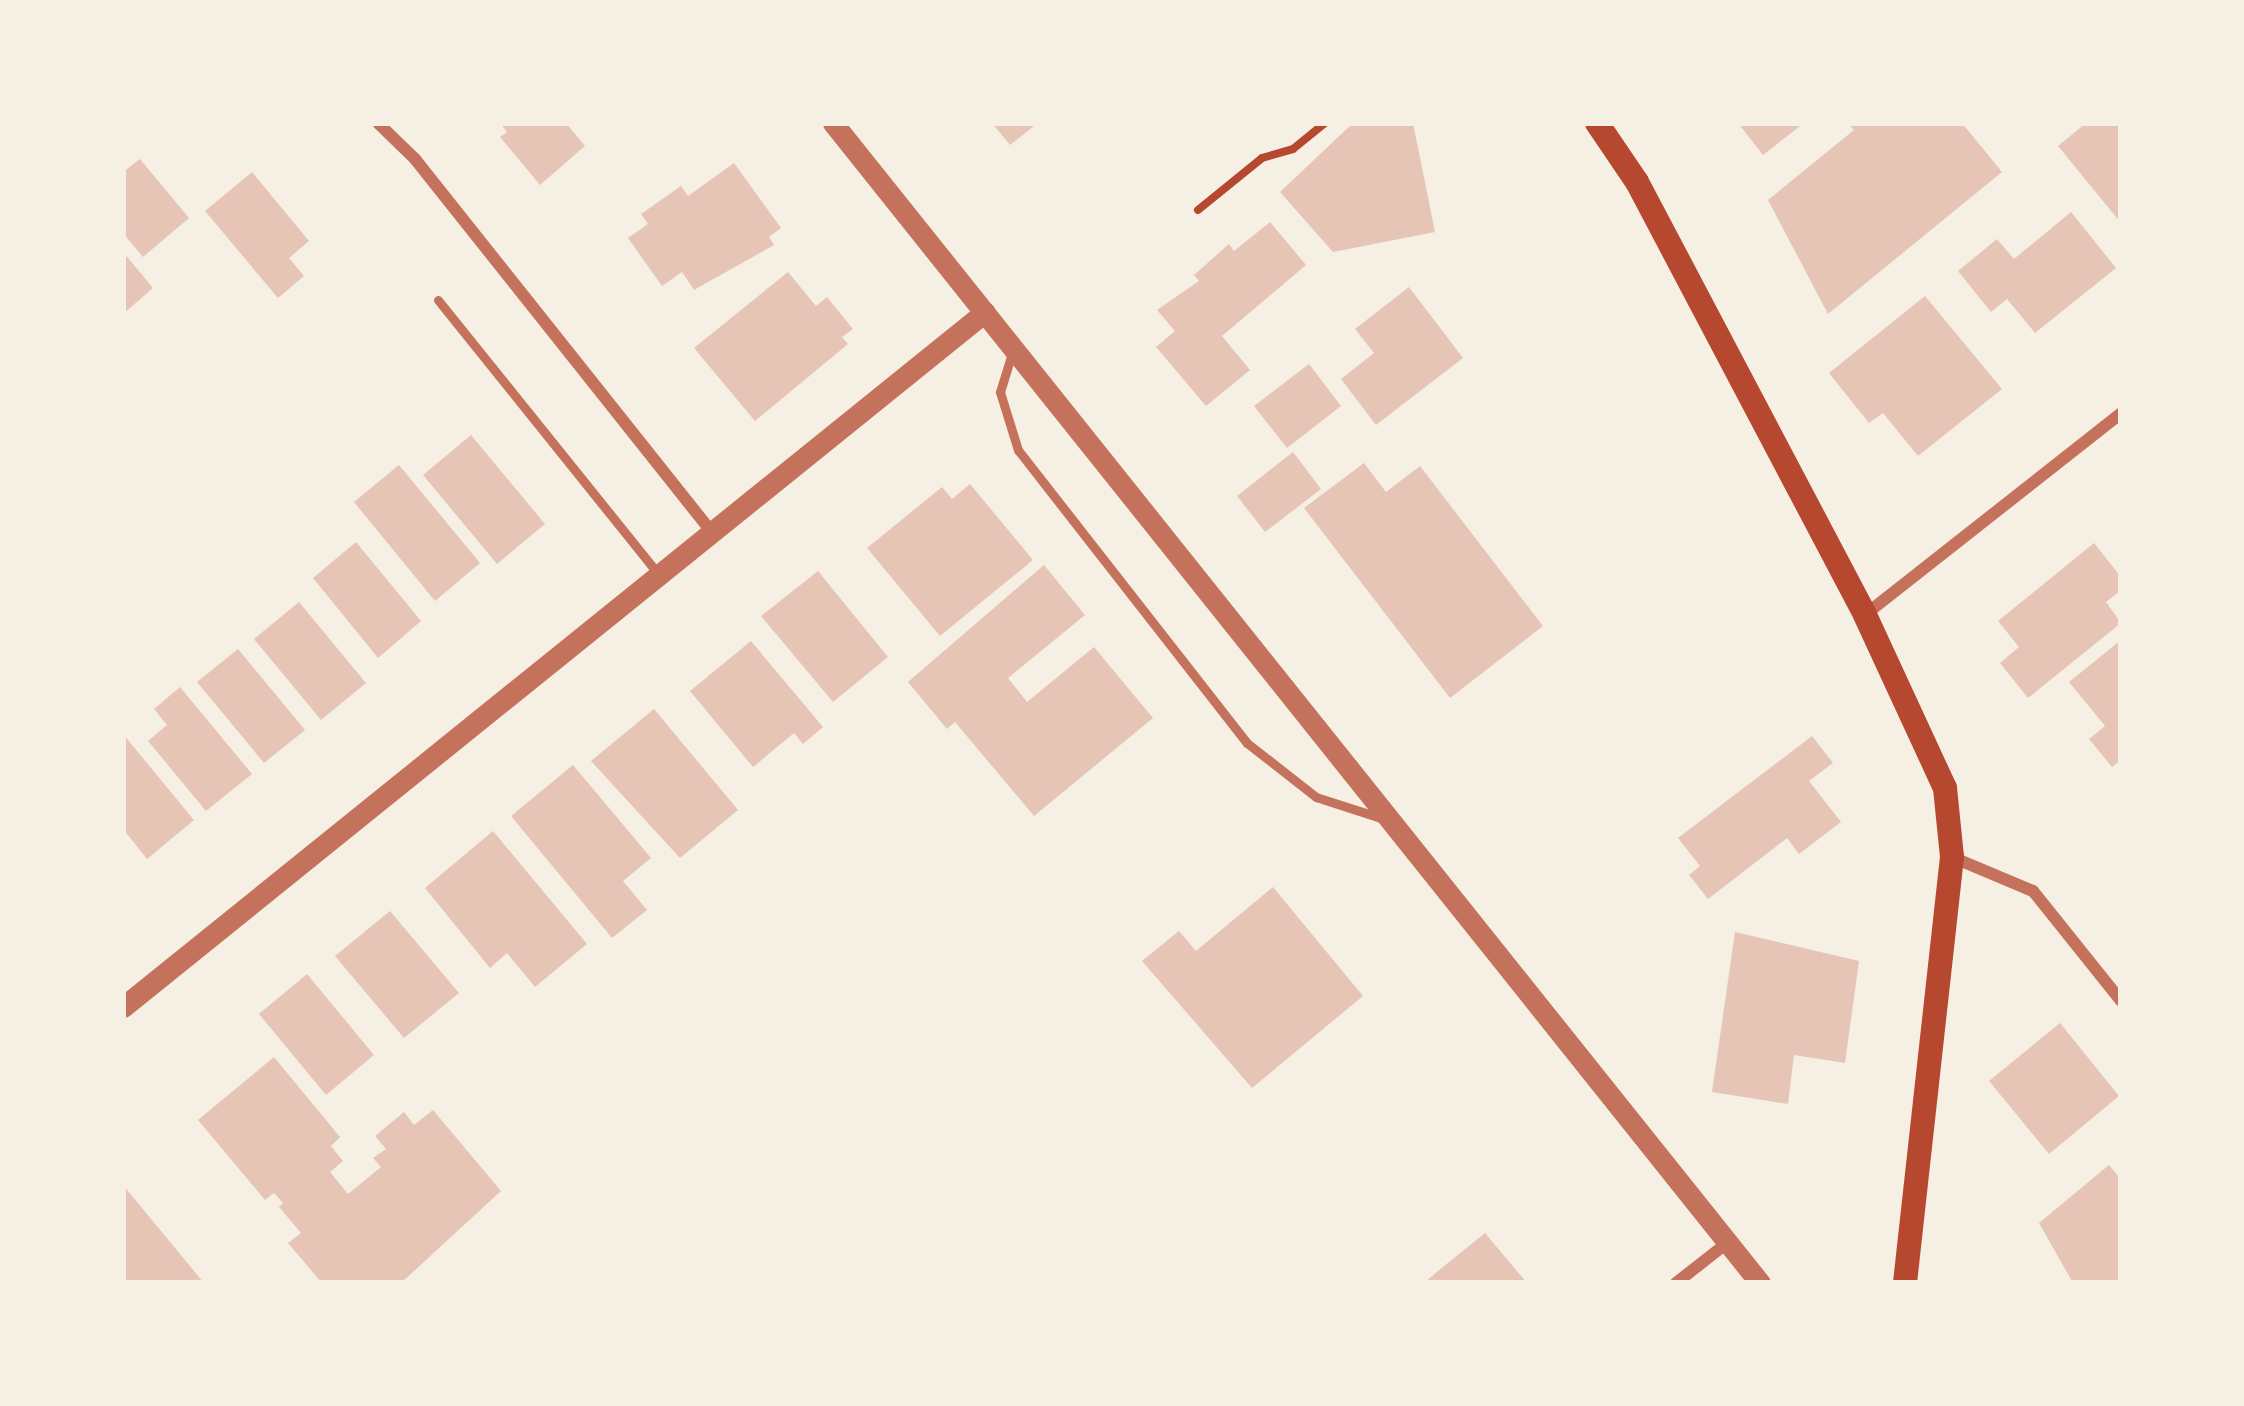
<!DOCTYPE html>
<html>
<head>
<meta charset="utf-8">
<style>
  body { margin:0 }
  #map { position:relative; width:2244px; height:1406px; overflow:hidden; background:#f6efe4; font-family:Barlow,sans-serif }
  div>[style] { position:absolute }
  .building>* { inset:0; background:#e6c5b7 }
  .path>* { height:8px; margin:-4px; padding:0 4px; transform-origin:4px; border-radius:4px; background:#b5482f }
  .service>* { height:9px; margin:-4.5px; padding:0 4.5px; transform-origin:4.5px; border-radius:4.5px; background:#c5725c }
  .minor>* { height:12px; margin:-6px; padding:0 6px; transform-origin:6px; border-radius:6px; background:#c5725c }
  .tertiary>* { height:21px; margin:-10.5px; padding:0 10.5px; transform-origin:10.5px; border-radius:10.5px; background:#c5725c }
  .secondary>* { height:24px; margin:-12px; padding:0 12px; transform-origin:12px; border-radius:12px; background:#b5482f }
  span { translate:-50% -50%; white-space:nowrap; text-align:center; line-height:1.15; -webkit-text-stroke:9px #f6efe4; paint-order:stroke }
  .frame { position:absolute; inset:0; border:126px solid #f6efe4; pointer-events:none }
</style>
</head>
<body>
<div id="map">
  <div class="building">
    <i style="clip-path:polygon(500px 123px,566px 123px,585px 146px,540px 185px,500px 137px,507px 132px)"></i>
    <i style="clip-path:polygon(992px 123px,1038px 123px,1010px 145px)"></i>
    <i style="clip-path:polygon(1353px 123px,1413px 123px,1435px 232px,1333px 252px,1280px 192px)"></i>
    <i style="clip-path:polygon(1738px 123px,1804px 123px,1763px 155px)"></i>
    <i style="clip-path:polygon(1848px 123px,1962px 123px,2002px 172px,1828px 314px,1768px 200px,1854px 130px)"></i>
    <i style="clip-path:polygon(2086px 123px,2121px 123px,2121px 223px,2058px 146px)"></i>
    <i style="clip-path:polygon(140px 159px,189px 218px,143px 257px,123px 233px,123px 172px)"></i>
    <i style="clip-path:polygon(734px 163px,781px 228px,769px 237px,774px 245px,694px 290px,682px 272px,662px 286px,628px 238px,648px 224px,641px 214px,681px 186px,688px 196px)"></i>
    <i style="clip-path:polygon(252px 172px,309px 241px,289px 258px,304px 276px,278px 298px,205px 211px)"></i>
    <i style="clip-path:polygon(2071px 212px,2116px 268px,2035px 333px,2007px 299px,1991px 312px,1958px 271px,1997px 239px,2014px 259px)"></i>
    <i style="clip-path:polygon(1270px 222px,1306px 265px,1222px 336px,1250px 370px,1206px 406px,1156px 347px,1175px 331px,1157px 310px,1199px 281px,1194px 275px,1229px 244px,1234px 251px)"></i>
    <i style="clip-path:polygon(123px 252px,153px 288px,123px 314px)"></i>
    <i style="clip-path:polygon(788px 272px,816px 306px,827px 297px,853px 329px,842px 337px,848px 344px,755px 421px,694px 348px)"></i>
    <i style="clip-path:polygon(1409px 287px,1463px 358px,1376px 425px,1341px 379px,1374px 353px,1355px 329px)"></i>
    <i style="clip-path:polygon(1925px 296px,2002px 389px,1918px 456px,1883px 413px,1869px 423px,1829px 373px)"></i>
    <i style="clip-path:polygon(1309px 364px,1341px 406px,1287px 448px,1254px 406px)"></i>
    <i style="clip-path:polygon(471px 435px,545px 524px,497px 564px,423px 475px)"></i>
    <i style="clip-path:polygon(1293px 452px,1321px 489px,1265px 532px,1237px 496px)"></i>
    <i style="clip-path:polygon(1364px 463px,1386px 492px,1420px 466px,1543px 626px,1450px 698px,1304px 508px)"></i>
    <i style="clip-path:polygon(399px 465px,480px 563px,435px 601px,354px 502px)"></i>
    <i style="clip-path:polygon(970px 484px,1033px 560px,940px 636px,867px 548px,942px 487px,952px 499px)"></i>
    <i style="clip-path:polygon(356px 542px,421px 621px,378px 658px,313px 578px)"></i>
    <i style="clip-path:polygon(2094px 543px,2121px 577px,2121px 590px,2106px 602px,2121px 623px,2028px 698px,2000px 663px,2019px 647px,1998px 621px)"></i>
    <i style="clip-path:polygon(1044px 565px,1085px 615px,1008px 678px,1027px 702px,1094px 647px,1153px 718px,1034px 816px,955px 722px,947px 729px,908px 682px)"></i>
    <i style="clip-path:polygon(818px 571px,888px 657px,833px 702px,761px 616px)"></i>
    <i style="clip-path:polygon(299px 602px,366px 683px,321px 720px,254px 639px)"></i>
    <i style="clip-path:polygon(2121px 640px,2121px 760px,2112px 767px,2089px 739px,2105px 726px,2069px 682px)"></i>
    <i style="clip-path:polygon(751px 641px,823px 727px,803px 744px,794px 733px,753px 767px,690px 691px)"></i>
    <i style="clip-path:polygon(238px 649px,305px 730px,264px 763px,197px 682px)"></i>
    <i style="clip-path:polygon(180px 687px,252px 774px,206px 811px,148px 741px,167px 725px,154px 709px)"></i>
    <i style="clip-path:polygon(654px 709px,738px 810px,680px 858px,591px 761px)"></i>
    <i style="clip-path:polygon(123px 734px,194px 820px,147px 859px,123px 829px)"></i>
    <i style="clip-path:polygon(1812px 736px,1833px 763px,1809px 781px,1841px 822px,1799px 854px,1787px 838px,1708px 899px,1689px 875px,1700px 866px,1678px 838px)"></i>
    <i style="clip-path:polygon(573px 765px,651px 858px,623px 881px,647px 910px,612px 938px,511px 816px)"></i>
    <i style="clip-path:polygon(493px 831px,587px 944px,535px 987px,507px 953px,490px 968px,425px 888px)"></i>
    <i style="clip-path:polygon(1273px 887px,1363px 996px,1252px 1088px,1142px 961px,1179px 931px,1196px 951px)"></i>
    <i style="clip-path:polygon(390px 911px,459px 993px,404px 1038px,335px 956px)"></i>
    <i style="clip-path:polygon(1735px 932px,1859px 961px,1845px 1063px,1794px 1055px,1788px 1104px,1712px 1092px)"></i>
    <i style="clip-path:polygon(307px 974px,374px 1055px,326px 1095px,259px 1014px)"></i>
    <i style="clip-path:polygon(2060px 1023px,2119px 1096px,2049px 1154px,1989px 1081px)"></i>
    <i style="clip-path:polygon(274px 1057px,340px 1137px,331px 1146px,343px 1161px,330px 1172px,348px 1194px,381px 1167px,373px 1158px,386px 1149px,375px 1136px,404px 1112px,414px 1125px,433px 1110px,501px 1191px,401px 1283px,322px 1283px,288px 1243px,301px 1233px,279px 1207px,283px 1203px,274px 1193px,265px 1200px,198px 1120px)"></i>
    <i style="clip-path:polygon(2109px 1165px,2121px 1179px,2121px 1283px,2073px 1283px,2039px 1223px)"></i>
    <i style="clip-path:polygon(123px 1185px,204px 1283px,123px 1283px)"></i>
    <i style="clip-path:polygon(1485px 1233px,1527px 1283px,1424px 1283px,1438px 1271px)"></i>
  </div>
  <div class="path">
    <i style="left:1198px;top:210px;width:82px;rotate:-39.1deg"></i>
    <i style="left:1262px;top:158px;width:32px;rotate:-16deg"></i>
    <i style="left:1293px;top:149px;width:41px;rotate:-39.1deg"></i>
  </div>
  <div class="service">
    <i style="left:438px;top:300px;width:353px;rotate:51.2deg"></i>
    <i style="left:1012px;top:353px;width:41px;rotate:107.1deg"></i>
    <i style="left:1000px;top:392px;width:61px;rotate:72.8deg"></i>
    <i style="left:1018px;top:450px;width:372px;rotate:52deg"></i>
    <i style="left:1247px;top:743px;width:88px;rotate:38deg"></i>
    <i style="left:1316px;top:797px;width:68px;rotate:17.9deg"></i>
  </div>
  <div class="minor">
    <i style="left:378px;top:123px;width:52px;rotate:44.2deg"></i>
    <i style="left:415px;top:159px;width:478px;rotate:51.5deg"></i>
    <i style="left:1866px;top:614px;width:325px;rotate:-38.2deg"></i>
    <i style="left:1952px;top:857px;width:88px;rotate:22.8deg"></i>
    <i style="left:2033px;top:891px;width:141px;rotate:51.3deg"></i>
    <i style="left:1676px;top:1283px;width:65px;rotate:-38.1deg"></i>
  </div>
  <div class="tertiary">
    <i style="left:833px;top:123px;width:1485px;rotate:51.37deg"></i>
    <i style="left:123px;top:1007px;width:1107px;rotate:-38.88deg"></i>
  </div>
  <div class="secondary">
    <i style="left:1597px;top:123px;width:71px;rotate:55.9deg"></i>
    <i style="left:1637px;top:182px;width:489px;rotate:62.2deg"></i>
    <i style="left:1865px;top:615px;width:191px;rotate:65.2deg"></i>
    <i style="left:1945px;top:788px;width:69px;rotate:84.2deg"></i>
    <i style="left:1952px;top:857px;width:429px;rotate:96.3deg"></i>
  </div>
  <div class="frame"></div>
</div>
</body>
</html>
